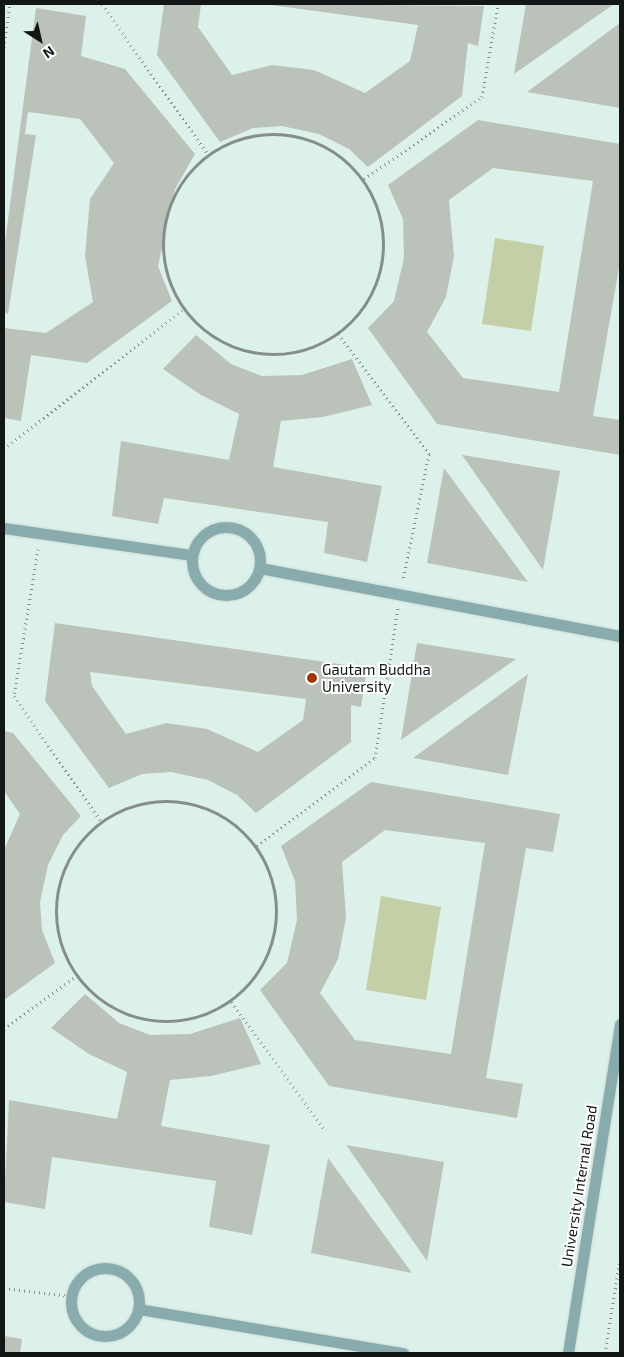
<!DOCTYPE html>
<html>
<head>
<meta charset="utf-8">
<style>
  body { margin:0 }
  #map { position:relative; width:624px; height:1357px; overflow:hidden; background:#f1fef9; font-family:"Exo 2",sans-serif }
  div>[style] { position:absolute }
  .built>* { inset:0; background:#dcf1ea }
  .green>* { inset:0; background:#c4cfa7 }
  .building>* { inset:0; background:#bac2ba }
  .path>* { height:3px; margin-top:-1.5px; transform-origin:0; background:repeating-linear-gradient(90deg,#858e8b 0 1px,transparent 0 5px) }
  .path>.ring { margin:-1.5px; padding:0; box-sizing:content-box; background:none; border:3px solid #858e8b; border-radius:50% }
  .roads { filter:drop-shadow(0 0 1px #cdd9d5) drop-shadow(0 0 1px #cdd9d5) }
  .service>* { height:11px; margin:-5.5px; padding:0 5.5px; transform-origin:5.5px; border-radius:5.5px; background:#88acad }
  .service>.ring { margin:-5.5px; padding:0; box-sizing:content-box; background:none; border:11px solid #88acad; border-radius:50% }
  .dots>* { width:14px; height:14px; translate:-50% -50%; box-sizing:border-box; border:2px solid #fff; border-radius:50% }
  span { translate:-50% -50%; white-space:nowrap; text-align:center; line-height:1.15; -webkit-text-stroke:4px #fff; paint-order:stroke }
  .poi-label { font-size:15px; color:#121715 }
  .left { translate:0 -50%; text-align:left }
  .street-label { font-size:15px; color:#121715 }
  .frame { position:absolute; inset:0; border:5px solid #121715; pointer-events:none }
  .north { position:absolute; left:15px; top:15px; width:50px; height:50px; -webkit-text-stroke:4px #fff; paint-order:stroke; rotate:145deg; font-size:14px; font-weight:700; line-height:20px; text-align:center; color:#121715 }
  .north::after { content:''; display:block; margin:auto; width:18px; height:22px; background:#121715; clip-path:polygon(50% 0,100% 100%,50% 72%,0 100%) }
</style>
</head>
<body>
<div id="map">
  <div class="built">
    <i style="clip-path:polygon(4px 4px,620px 4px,620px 1353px,4px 1353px)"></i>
  </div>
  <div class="green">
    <i style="clip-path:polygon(495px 238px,544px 246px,531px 331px,482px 324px)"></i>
    <i style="clip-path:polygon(381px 896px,441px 907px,426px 1000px,366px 990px)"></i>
  </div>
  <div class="building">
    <i style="clip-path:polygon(164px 4px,201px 4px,198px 27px,232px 75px,272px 65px,314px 70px,365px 93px,410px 61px,418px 25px,264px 4px,484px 6px,478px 46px,468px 43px,462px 96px,368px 167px,349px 149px,319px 134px,282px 126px,253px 128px,220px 142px,157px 55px)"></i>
    <i style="clip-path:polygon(526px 4px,614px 4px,514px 74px)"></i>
    <i style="clip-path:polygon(36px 8px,86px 16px,81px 56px,125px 69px,195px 154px,175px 189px,158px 266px,172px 301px,87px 363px,31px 355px,21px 421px,4px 418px,4px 328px,46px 333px,93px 302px,85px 256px,90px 199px,114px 163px,80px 119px,28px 112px,25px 134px,36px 135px,8px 314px,4px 312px,4px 250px)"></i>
    <i style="clip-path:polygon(620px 23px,620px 108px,527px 92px)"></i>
    <i style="clip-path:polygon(evenodd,478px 120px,620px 144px,620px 262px,593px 416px,620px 420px,620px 455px,437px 424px,368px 328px,394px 301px,404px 258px,403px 219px,388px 185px,478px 120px,493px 168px,593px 181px,559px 392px,463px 378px,427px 332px,446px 297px,454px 256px,449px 200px,493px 168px)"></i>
    <i style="clip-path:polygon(196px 335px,231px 364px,262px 376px,302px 375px,352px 359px,372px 405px,323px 417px,281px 421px,273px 467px,382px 486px,367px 562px,324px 553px,328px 522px,164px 498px,158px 524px,112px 516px,121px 441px,229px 460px,239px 414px,201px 395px,163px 369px)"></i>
    <i style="clip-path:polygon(462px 455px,560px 471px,543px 570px)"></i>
    <i style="clip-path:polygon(444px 468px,528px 582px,427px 563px)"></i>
    <i style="clip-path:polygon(evenodd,55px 623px,367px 668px,361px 707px,351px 705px,351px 742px,256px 813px,237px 795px,208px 780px,171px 772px,142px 774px,109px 788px,45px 701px,55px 623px,90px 672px,306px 699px,303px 720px,258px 752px,207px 729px,166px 723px,126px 734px,92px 686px,90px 672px)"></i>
    <i style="clip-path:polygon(417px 643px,516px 659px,401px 740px)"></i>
    <i style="clip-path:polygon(528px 674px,508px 775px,413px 758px)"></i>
    <i style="clip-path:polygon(4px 731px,13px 733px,81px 816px,63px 835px,48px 865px,40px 902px,42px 930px,55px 963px,4px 1000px,4px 850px,20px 814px,4px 791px)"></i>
    <i style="clip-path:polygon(evenodd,371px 782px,560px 814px,553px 852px,526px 848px,486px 1078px,523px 1084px,517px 1118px,329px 1086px,260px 990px,287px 963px,297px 920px,295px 881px,281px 846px,371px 782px,385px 830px,485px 843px,451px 1054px,355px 1040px,320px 993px,338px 959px,346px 918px,342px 862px,385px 830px)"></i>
    <i style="clip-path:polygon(85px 994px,119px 1023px,150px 1035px,190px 1034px,240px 1018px,261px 1064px,211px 1076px,170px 1080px,161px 1126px,270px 1145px,252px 1235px,209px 1227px,216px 1181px,52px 1157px,45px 1209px,4px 1202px,9px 1100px,117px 1119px,127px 1072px,89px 1054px,51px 1028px)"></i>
    <i style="clip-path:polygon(346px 1145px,444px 1162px,427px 1261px)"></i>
    <i style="clip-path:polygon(328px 1158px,412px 1273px,311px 1253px)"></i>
    <i style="clip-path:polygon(4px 1336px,22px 1339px,20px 1353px,4px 1353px)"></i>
  </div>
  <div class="path">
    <i style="left:102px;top:4px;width:184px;rotate:54.8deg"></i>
    <i style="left:4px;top:47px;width:43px;rotate:-82.1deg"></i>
    <i class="ring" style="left:163px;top:134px;width:217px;height:217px"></i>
    <i style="left:364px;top:179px;width:144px;rotate:-34.8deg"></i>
    <i style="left:482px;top:97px;width:94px;rotate:-80.2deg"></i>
    <i style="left:338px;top:334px;width:151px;rotate:52.8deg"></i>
    <i style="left:429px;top:454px;width:129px;rotate:101.7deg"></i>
    <i style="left:4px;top:449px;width:226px;rotate:-38deg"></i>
    <i style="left:38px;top:549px;width:149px;rotate:99.3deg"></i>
    <i style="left:14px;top:696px;width:152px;rotate:55.2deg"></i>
    <i class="ring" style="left:56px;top:801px;width:217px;height:217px"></i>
    <i style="left:257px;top:846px;width:147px;rotate:-36.7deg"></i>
    <i style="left:375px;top:758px;width:152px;rotate:-81.3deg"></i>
    <i style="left:231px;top:1002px;width:159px;rotate:53.7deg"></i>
    <i style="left:4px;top:1029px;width:88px;rotate:-36.2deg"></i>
    <i style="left:4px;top:1288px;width:66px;rotate:6.9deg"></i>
    <i style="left:605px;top:1353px;width:96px;rotate:-81deg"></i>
  </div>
  <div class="roads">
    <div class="service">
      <i class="ring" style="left:192px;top:527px;width:57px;height:57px"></i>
      <i style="left:4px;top:528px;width:190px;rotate:8.2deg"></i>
      <i style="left:260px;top:568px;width:366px;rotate:10.7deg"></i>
      <i class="ring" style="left:71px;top:1268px;width:57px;height:57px"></i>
      <i style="left:139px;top:1309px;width:268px;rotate:9.5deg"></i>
      <i style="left:568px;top:1353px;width:333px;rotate:-81deg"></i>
    </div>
  </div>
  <div class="dots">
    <i style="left:312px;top:678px;background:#9d3906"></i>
  </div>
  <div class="poi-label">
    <span class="left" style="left:322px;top:678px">Gautam Buddha<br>University</span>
  </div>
  <div class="street-label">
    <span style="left:579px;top:1186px;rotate:-81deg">University Internal Road</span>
  </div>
  <div class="frame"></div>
  <div class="north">N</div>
</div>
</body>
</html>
